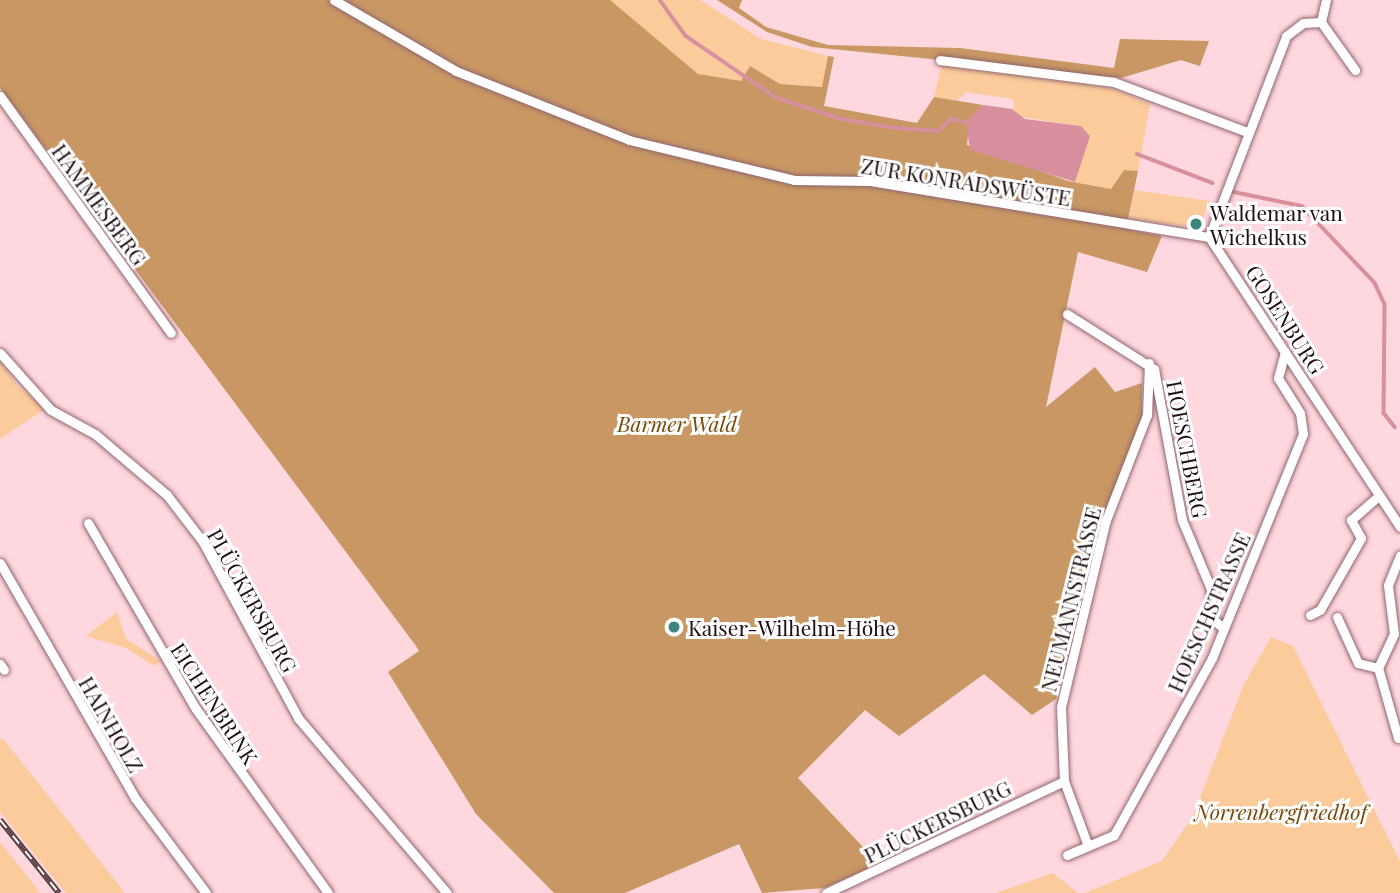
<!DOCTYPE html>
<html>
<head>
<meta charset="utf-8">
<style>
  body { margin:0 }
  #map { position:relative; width:1400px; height:893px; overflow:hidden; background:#ffd7de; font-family:"Playfair Display",serif }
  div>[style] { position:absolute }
  .green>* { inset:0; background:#fbcb9b }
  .forest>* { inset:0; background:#c89763 }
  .water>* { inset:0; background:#d8909e }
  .stream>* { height:3.5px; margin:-1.75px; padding:0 1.75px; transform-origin:1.75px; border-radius:1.75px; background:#d8909e }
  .roads { filter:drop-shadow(0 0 2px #91666e) drop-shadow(0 0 2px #91666e) }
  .minor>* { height:9px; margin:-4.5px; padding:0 4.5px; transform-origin:4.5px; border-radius:4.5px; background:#fff }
  .rail>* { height:6px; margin-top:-3px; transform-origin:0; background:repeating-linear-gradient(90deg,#fff 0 10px,#584146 0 20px); box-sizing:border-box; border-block:2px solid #584146 }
  .dots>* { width:19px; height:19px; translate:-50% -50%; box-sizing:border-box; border:4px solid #fff; border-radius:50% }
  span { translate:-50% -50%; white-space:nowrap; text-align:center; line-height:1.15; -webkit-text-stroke:6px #fff; paint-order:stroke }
  .street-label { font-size:21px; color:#1d0c10 }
  .poi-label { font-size:21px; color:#1d0c10 }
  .left { translate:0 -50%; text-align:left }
  .park-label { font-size:21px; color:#784908; font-style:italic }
</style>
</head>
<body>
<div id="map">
  <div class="green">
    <i style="clip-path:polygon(534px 0,700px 0,761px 39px,828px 56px,823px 87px,780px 84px,750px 66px,741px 81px,725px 82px,698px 74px,645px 31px)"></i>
    <i style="clip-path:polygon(942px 64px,1111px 88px,1150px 104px,1138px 171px,1124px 170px,1112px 189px,1075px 182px,1085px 142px,1081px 126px,1015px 116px,1013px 99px,966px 92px,957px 101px,934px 97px)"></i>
    <i style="clip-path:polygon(1134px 190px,1209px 201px,1200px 228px,1129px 219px)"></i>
    <i style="clip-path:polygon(0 360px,17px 385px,45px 409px,0 439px)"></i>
    <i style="clip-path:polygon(117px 612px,126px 639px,161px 661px,154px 666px,126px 648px,86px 636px)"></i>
    <i style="clip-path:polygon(1271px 637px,1293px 646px,1400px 862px,1400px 893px,1085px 893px,1162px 861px,1193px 816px,1244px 684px)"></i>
    <i style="clip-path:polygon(0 738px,5px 741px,125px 893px,66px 893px,0 812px)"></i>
    <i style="clip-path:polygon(0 842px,28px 877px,40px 893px,0 893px)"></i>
    <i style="clip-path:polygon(1053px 873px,1078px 893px,996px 893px)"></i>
  </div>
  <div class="forest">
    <i style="clip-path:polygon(0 0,610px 0,698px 74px,741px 81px,750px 66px,780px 84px,822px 87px,828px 56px,834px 57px,824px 106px,917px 123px,934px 97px,983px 105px,969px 125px,967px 145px,1068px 181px,1111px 189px,1124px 170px,1138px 171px,1126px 229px,1162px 236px,1147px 272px,1078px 252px,1046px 407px,1095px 367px,1115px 392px,1142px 383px,1142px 419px,1056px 699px,1032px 715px,984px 674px,899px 736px,865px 710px,798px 778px,879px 864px,824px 888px,762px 893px,739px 844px,625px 893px,554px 893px,476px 814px,388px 672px,419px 651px,416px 646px,0 88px)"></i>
    <i style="clip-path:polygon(717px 0,742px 0,739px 8px,766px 27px,828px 45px,960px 48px,1114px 68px,1120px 39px,1209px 41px,1200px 66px,1181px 60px,1121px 78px,812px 47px,767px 32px)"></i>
  </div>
  <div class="water">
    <i style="clip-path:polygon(983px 105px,1012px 109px,1025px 119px,1081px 126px,1090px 136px,1075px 182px,970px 150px,966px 122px)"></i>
  </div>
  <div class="stream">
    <i style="left:660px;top:0;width:44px;rotate:54.2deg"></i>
    <i style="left:686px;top:36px;width:108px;rotate:34.4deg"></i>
    <i style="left:775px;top:97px;width:70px;rotate:18.4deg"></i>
    <i style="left:841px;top:119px;width:56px;rotate:9.3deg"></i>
    <i style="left:896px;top:128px;width:43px;rotate:4deg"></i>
    <i style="left:939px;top:131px;width:17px;rotate:-45deg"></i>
    <i style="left:951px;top:119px;width:16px;rotate:11deg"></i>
    <i style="left:1137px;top:154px;width:81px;rotate:20.9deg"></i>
    <i style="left:1234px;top:192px;width:69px;rotate:11.6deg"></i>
    <i style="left:1302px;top:206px;width:106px;rotate:46.5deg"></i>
    <i style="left:1375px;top:283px;width:23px;rotate:65deg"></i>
    <i style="left:1385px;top:304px;width:109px;rotate:90.5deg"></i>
    <i style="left:1384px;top:413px;width:18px;rotate:52deg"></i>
  </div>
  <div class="roads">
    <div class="minor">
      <i style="left:334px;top:0;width:141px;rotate:30.2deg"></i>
      <i style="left:456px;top:71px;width:186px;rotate:21.7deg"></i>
      <i style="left:629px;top:140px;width:170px;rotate:13.6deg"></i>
      <i style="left:794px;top:180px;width:76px;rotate:0.8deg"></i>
      <i style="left:870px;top:181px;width:344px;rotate:9.4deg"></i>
      <i style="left:1326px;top:0;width:23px;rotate:103deg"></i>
      <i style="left:1321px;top:22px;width:59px;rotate:54.7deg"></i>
      <i style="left:940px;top:60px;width:175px;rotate:7.2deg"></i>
      <i style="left:1114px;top:82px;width:142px;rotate:20.6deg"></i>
      <i style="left:0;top:96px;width:292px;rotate:54.2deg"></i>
      <i style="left:1209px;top:237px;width:347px;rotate:56.6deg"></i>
      <i style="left:1209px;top:237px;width:215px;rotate:-69deg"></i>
      <i style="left:1286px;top:36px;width:21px;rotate:-37deg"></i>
      <i style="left:1303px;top:23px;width:18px;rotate:-3deg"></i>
      <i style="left:1067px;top:314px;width:103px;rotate:32.3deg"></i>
      <i style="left:1154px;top:369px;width:154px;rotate:79.5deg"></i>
      <i style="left:1182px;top:520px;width:75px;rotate:67.2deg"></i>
      <i style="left:1211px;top:589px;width:29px;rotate:88deg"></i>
      <i style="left:1212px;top:618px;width:16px;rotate:43deg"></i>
      <i style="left:0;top:353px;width:76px;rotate:48.2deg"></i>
      <i style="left:51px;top:410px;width:50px;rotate:28.6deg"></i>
      <i style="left:95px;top:434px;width:94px;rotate:40.3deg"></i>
      <i style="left:167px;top:495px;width:59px;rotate:52.5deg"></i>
      <i style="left:203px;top:542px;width:200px;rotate:61.6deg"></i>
      <i style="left:298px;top:718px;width:230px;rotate:49.6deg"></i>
      <i style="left:88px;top:523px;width:215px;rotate:59.9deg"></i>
      <i style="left:196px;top:709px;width:226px;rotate:54.3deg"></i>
      <i style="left:0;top:563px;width:271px;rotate:60.1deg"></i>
      <i style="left:135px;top:798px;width:119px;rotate:53.2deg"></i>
      <i style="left:1310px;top:615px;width:11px;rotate:-27deg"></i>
      <i style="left:1320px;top:610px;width:83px;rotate:-60.3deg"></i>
      <i style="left:1361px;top:538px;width:21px;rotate:-119deg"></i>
      <i style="left:1351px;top:520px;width:37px;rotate:-41deg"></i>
      <i style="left:1337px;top:617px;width:51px;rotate:65.5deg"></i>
      <i style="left:1358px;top:663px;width:21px;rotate:14deg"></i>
      <i style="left:0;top:664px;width:7px;rotate:56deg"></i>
      <i style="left:1398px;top:738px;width:73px;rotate:-105.9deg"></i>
      <i style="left:1378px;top:668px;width:38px;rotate:-65deg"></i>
      <i style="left:1394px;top:634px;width:49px;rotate:-97deg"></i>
      <i style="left:1388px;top:585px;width:32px;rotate:-68deg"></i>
      <i style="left:1088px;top:846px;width:69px;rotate:-110.3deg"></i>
      <i style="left:1064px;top:781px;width:74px;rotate:-92.3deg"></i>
      <i style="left:1061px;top:707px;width:192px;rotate:-76.5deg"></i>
      <i style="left:1106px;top:520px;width:113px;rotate:-68.7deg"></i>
      <i style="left:1147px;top:415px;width:52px;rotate:-87.8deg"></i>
      <i style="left:1067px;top:855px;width:51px;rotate:-23.1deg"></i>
      <i style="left:1114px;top:835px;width:202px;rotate:-61deg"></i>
      <i style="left:1212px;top:658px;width:242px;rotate:-67.9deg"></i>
      <i style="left:1303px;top:434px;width:21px;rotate:-98deg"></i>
      <i style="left:1300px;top:413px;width:41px;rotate:-122.2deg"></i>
      <i style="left:1278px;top:378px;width:27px;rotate:-75deg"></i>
      <i style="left:826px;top:893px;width:263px;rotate:-25.2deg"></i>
    </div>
  </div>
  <div class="rail">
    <i style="left:0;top:820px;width:94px;rotate:51.1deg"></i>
  </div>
  <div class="dots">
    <i style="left:1196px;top:224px;background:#3d847d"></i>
    <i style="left:674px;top:627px;background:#3d847d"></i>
  </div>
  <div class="street-label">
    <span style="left:966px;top:181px;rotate:9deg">ZUR KONRADSWÜSTE</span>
    <span style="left:100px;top:204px;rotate:54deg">HAMMESBERG</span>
    <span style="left:1286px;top:319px;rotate:57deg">GOSENBURG</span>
    <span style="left:1188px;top:449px;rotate:79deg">HOESCHBERG</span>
    <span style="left:1070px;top:599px;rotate:-76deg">NEUMANNSTRASSE</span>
    <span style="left:253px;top:600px;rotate:61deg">PLÜCKERSBURG</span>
    <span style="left:1208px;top:612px;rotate:-66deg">HOESCHSTRASSE</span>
    <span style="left:215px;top:703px;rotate:57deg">EICHENBRINK</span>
    <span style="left:112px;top:724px;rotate:60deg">HAINHOLZ</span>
    <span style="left:937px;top:821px;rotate:-26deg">PLÜCKERSBURG</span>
  </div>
  <div class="poi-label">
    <span class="left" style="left:1210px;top:224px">Waldemar van<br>Wichelkus</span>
    <span class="left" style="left:688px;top:627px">Kaiser-Wilhelm-Höhe</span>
  </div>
  <div class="park-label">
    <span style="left:677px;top:423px">Barmer Wald</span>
    <span style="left:1281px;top:811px">Norrenbergfriedhof</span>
  </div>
</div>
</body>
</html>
